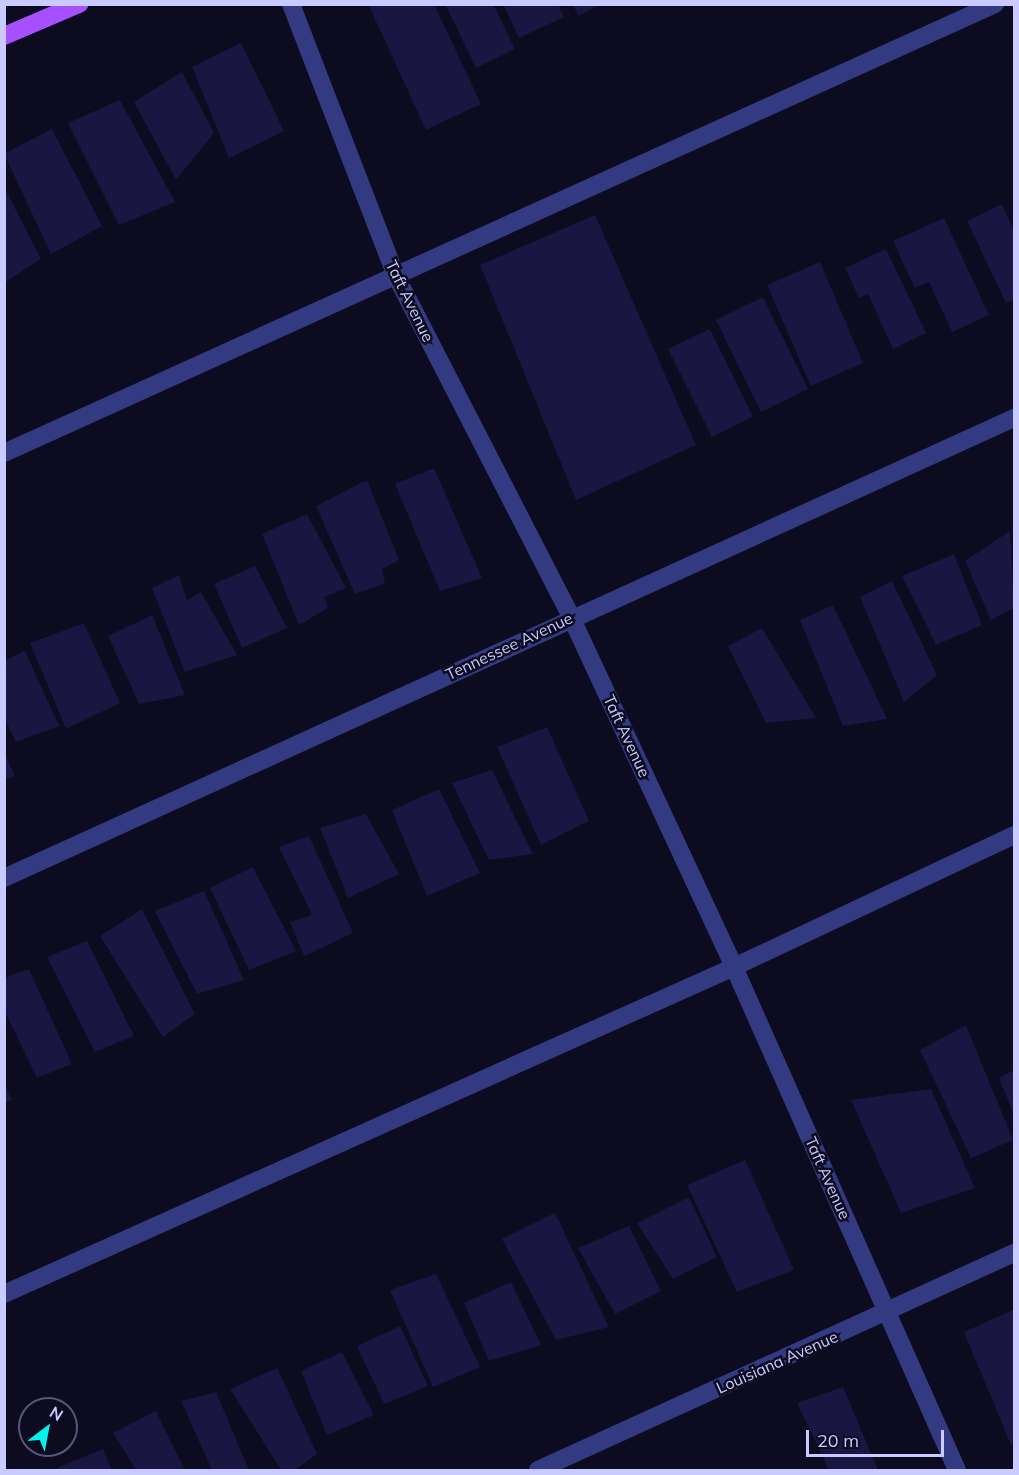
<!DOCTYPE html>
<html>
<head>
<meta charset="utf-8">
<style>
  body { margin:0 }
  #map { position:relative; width:1019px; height:1475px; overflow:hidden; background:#0c0b1f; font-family:Mulish,sans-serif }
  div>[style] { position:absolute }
  .building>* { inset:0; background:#191641 }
  .minor>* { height:18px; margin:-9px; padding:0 9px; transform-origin:9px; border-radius:9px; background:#333a81 }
  .major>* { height:18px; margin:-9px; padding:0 9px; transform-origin:9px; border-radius:9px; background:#a650ff }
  span { translate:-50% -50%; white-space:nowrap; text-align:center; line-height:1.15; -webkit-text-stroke:5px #0c0b1f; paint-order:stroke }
  .street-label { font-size:16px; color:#c9caff }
  .frame { position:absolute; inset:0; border:6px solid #c9caff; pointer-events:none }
  .north { position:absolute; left:18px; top:1397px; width:60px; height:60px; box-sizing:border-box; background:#0c0b1f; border:2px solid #585779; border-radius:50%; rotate:32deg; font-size:16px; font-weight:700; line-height:24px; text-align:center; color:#c9caff }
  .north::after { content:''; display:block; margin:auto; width:21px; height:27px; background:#00f4ec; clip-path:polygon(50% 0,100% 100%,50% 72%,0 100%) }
  .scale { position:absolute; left:806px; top:1430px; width:138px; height:27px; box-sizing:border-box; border:3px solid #c9caff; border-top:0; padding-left:8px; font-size:18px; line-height:21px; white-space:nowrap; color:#c9caff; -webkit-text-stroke:4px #0c0b1f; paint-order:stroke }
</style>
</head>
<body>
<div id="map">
  <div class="building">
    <i style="clip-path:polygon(368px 4px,434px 4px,481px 104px,426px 130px)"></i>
    <i style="clip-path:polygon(445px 4px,493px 4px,515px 49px,476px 68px)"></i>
    <i style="clip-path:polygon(503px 4px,558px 4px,564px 17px,519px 38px)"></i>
    <i style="clip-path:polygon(573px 4px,602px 4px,578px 16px)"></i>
    <i style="clip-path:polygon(241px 43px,284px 131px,229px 158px,192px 67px)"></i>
    <i style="clip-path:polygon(182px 72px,214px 133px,176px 180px,134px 102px)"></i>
    <i style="clip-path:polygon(120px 100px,175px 202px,119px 225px,68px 123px)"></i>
    <i style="clip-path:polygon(52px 129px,102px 226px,51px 254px,4px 154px)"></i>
    <i style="clip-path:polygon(4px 187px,41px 259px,4px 283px)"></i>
    <i style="clip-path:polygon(1002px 204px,1014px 230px,1014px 299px,1006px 303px,967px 221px)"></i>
    <i style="clip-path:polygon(595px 215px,696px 445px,576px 500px,480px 265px)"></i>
    <i style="clip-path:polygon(944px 218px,989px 315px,952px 332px,929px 282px,915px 288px,893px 241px)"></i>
    <i style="clip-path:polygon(886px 249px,926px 333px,893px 349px,868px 294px,859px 298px,845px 268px)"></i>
    <i style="clip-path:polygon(820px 262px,863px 363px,811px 386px,767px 285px)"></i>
    <i style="clip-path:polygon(763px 297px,808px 389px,761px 412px,716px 320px)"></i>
    <i style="clip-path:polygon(710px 329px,753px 417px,712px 437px,668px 349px)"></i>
    <i style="clip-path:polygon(434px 468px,482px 578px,440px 591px,395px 484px)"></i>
    <i style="clip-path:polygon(367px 480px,399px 560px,382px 569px,385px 583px,355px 594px,316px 506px)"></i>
    <i style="clip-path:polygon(307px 514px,346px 588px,324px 597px,328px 608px,299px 625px,262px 534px)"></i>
    <i style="clip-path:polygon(1010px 531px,1014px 608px,991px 620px,965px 561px)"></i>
    <i style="clip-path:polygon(954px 554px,982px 625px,936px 645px,902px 576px)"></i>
    <i style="clip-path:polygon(255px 566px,287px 628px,242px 648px,214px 584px)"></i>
    <i style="clip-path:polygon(179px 575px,187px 600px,201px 592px,237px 655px,185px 672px,152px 588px)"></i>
    <i style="clip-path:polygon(892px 581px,937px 675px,904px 702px,860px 597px)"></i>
    <i style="clip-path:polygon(833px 605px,887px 719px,843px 726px,800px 620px)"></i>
    <i style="clip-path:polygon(152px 615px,185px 695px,139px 704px,108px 636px)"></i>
    <i style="clip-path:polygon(84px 623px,120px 703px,66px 729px,30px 643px)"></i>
    <i style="clip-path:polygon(762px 628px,816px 718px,766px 723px,728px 646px)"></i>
    <i style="clip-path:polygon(25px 651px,59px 726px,16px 742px,4px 717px,4px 661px)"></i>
    <i style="clip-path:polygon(547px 727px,589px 821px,541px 845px,497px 747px)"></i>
    <i style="clip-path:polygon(4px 752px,15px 776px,4px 780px)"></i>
    <i style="clip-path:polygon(492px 770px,533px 854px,489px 860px,452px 783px)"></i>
    <i style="clip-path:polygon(439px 789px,480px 873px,427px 896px,392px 810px)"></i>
    <i style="clip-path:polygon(366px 814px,399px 874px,348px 898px,320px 828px)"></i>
    <i style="clip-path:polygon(309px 836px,353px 933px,304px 956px,290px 922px,312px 915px,279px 847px)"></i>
    <i style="clip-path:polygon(253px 867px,296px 951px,249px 970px,210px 888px)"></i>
    <i style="clip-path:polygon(204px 891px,244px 980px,197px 994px,155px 911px)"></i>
    <i style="clip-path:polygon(142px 909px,195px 1014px,163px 1037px,100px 936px)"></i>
    <i style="clip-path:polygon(87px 941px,134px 1036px,95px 1052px,47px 957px)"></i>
    <i style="clip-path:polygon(29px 969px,72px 1064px,37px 1078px,4px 1010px,4px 978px)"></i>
    <i style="clip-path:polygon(966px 1025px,1013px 1140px,971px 1158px,920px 1050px)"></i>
    <i style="clip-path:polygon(1014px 1070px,1014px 1115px,999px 1078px)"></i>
    <i style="clip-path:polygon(4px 1083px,12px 1100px,4px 1103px)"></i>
    <i style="clip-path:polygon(931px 1089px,975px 1188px,901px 1213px,851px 1100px)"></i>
    <i style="clip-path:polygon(745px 1160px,794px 1270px,737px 1292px,687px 1185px)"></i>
    <i style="clip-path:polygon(689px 1197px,717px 1257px,673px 1279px,637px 1223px)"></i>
    <i style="clip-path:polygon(555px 1213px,609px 1327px,556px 1340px,502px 1239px)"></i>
    <i style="clip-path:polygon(629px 1226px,661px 1291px,615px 1314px,578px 1248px)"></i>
    <i style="clip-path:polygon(436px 1274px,480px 1367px,433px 1387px,390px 1290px)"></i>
    <i style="clip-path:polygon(511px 1282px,541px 1345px,489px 1361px,464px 1303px)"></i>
    <i style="clip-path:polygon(1013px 1310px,1014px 1443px,1011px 1445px,964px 1332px)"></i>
    <i style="clip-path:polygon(400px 1326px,428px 1386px,384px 1404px,357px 1346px)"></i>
    <i style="clip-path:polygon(342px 1352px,374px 1415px,327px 1435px,301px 1371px)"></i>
    <i style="clip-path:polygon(277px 1368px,317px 1454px,295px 1470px,281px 1470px,230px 1389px)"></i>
    <i style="clip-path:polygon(843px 1387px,878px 1470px,829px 1470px,797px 1403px)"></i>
    <i style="clip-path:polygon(216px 1392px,249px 1470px,212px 1470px,181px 1401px)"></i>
    <i style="clip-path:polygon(156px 1411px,185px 1470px,136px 1470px,113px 1433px)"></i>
    <i style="clip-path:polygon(103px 1449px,112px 1470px,58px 1470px,57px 1468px)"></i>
  </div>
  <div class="minor">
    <i style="left:291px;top:4px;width:289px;rotate:68.9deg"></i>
    <i style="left:395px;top:274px;width:386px;rotate:62.8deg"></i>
    <i style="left:571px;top:617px;width:386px;rotate:65deg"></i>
    <i style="left:734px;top:967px;width:550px;rotate:66.09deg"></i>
    <i style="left:4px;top:453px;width:1088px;rotate:-24.37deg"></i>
    <i style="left:4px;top:878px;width:1110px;rotate:-24.49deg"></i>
    <i style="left:4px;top:1294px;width:800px;rotate:-24.13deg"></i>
    <i style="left:734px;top:967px;width:310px;rotate:-25.2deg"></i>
    <i style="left:538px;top:1470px;width:523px;rotate:-24.51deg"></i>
  </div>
  <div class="major">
    <i style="left:4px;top:36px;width:82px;rotate:-23.1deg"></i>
  </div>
  <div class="street-label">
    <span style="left:410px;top:301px;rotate:64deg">Taft Avenue</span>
    <span style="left:509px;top:646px;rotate:-25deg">Tennessee Avenue</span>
    <span style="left:627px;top:736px;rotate:65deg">Taft Avenue</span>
    <span style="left:828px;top:1178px;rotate:66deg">Taft Avenue</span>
    <span style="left:777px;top:1362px;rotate:-24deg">Louisiana Avenue</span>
  </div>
  <div class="frame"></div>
  <div class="north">N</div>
  <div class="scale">20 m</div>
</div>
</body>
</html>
